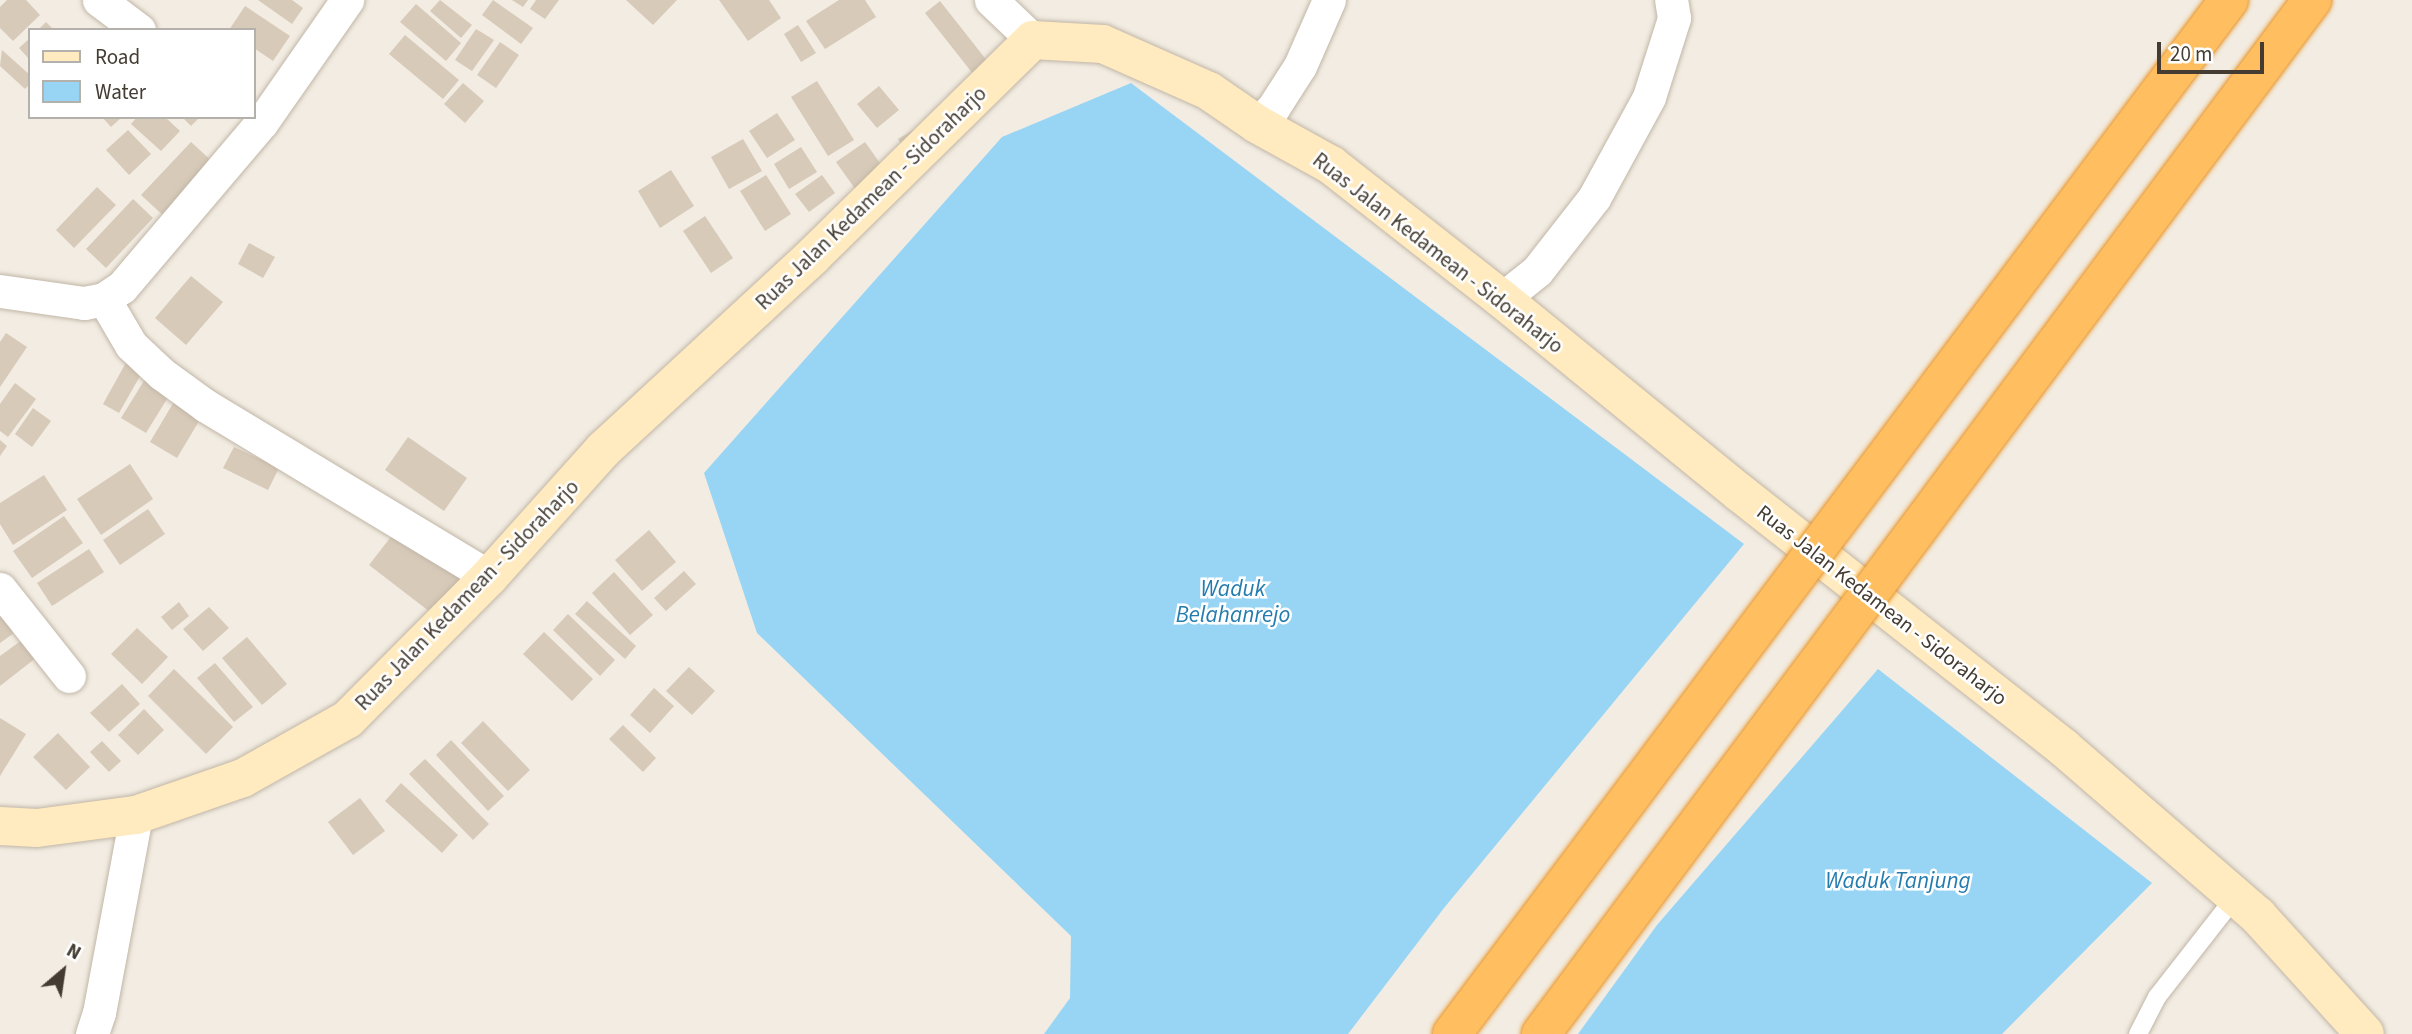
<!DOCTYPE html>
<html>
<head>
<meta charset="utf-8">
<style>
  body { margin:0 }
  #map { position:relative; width:2412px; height:1034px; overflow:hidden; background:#f2ece2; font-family:"Source Sans 3",sans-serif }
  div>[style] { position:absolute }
  .water>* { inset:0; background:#98d5f5 }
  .building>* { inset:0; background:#d7cab9 }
  .roads { filter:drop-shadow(0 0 2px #c1b6a7) drop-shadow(0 0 2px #c1b6a7) }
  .lane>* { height:18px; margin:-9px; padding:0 9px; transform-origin:9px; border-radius:9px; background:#fff }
  .street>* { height:33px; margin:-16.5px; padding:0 16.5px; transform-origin:16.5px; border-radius:16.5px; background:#fff }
  .secondary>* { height:38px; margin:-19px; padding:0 19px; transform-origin:19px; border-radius:19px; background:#ffebbf }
  .bridges { filter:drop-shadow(0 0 2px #e79326) drop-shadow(0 0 2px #e79326) }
  .highway-bridge>* { height:38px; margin:-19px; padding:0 19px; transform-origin:19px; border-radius:19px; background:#ffbf60 }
  span { translate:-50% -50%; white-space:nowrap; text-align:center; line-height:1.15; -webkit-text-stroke:5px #fff; paint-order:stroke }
  .street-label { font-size:21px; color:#443c32 }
  .water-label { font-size:23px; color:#247cae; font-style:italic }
  .legend { position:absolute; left:28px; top:28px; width:228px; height:91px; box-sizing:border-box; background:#fff; border:2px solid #b4b1ad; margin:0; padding:9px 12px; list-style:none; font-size:21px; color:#443c32 }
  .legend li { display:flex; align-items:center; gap:14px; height:35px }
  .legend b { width:35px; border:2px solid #b4b1ad }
  .north { position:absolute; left:28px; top:936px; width:70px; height:70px; -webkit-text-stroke:5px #fff; paint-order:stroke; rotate:29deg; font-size:19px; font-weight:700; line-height:28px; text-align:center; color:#443c32 }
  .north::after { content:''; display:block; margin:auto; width:24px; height:32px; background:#443c32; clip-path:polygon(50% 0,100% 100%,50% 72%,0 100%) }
  .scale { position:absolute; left:2157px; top:42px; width:107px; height:32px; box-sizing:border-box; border:4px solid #443c32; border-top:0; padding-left:9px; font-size:21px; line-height:24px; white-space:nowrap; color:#443c32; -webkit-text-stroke:5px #fff; paint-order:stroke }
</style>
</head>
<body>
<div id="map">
  <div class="water">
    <i style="clip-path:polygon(1131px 83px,1744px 544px,1444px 908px,1348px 1034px,1044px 1034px,1070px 998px,1071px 936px,757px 633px,704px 473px,1002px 137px)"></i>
    <i style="clip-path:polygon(1878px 669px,2152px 883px,2002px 1034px,1578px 1034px,1657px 925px)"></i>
  </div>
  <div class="building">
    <i style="clip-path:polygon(7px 0,26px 0,40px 15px,13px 41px,0 28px,0 7px)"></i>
    <i style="clip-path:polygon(258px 0,292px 0,303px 8px,292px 24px)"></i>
    <i style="clip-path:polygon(440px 0,472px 25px,461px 38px,430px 11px)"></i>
    <i style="clip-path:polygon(493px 0,533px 28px,521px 44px,482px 15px)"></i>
    <i style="clip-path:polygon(512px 0,528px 0,523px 7px)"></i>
    <i style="clip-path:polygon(536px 0,559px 0,545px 19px,530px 9px)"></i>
    <i style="clip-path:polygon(626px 0,677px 0,653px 25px)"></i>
    <i style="clip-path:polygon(719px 0,769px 0,781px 18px,748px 41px)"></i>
    <i style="clip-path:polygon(839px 0,865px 0,876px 17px,825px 49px,806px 21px)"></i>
    <i style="clip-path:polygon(940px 1px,992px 67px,977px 79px,925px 13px)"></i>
    <i style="clip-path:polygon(416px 4px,461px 43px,446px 61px,400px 22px)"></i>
    <i style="clip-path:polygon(245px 6px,290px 36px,273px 61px,254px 48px,254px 30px,229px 30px)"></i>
    <i style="clip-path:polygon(46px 22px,54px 30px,38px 30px)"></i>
    <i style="clip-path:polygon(798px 25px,816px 53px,801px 62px,784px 34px)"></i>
    <i style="clip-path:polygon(476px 29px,494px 40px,472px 71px,455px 60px)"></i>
    <i style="clip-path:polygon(405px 35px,459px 80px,443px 99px,389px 54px)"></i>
    <i style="clip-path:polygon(30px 38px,30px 60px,19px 48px)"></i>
    <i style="clip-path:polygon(500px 42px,519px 55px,496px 88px,477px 75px)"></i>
    <i style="clip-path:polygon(2px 50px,30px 75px,30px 84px,25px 89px,0 66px)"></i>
    <i style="clip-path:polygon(817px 81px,854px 140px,828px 156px,791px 97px)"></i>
    <i style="clip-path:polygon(463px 83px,484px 101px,465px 123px,444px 104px)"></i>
    <i style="clip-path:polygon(879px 86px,899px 110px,877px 128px,857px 104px)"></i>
    <i style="clip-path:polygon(777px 113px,795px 140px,767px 158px,749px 131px)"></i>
    <i style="clip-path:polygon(102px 117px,122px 117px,111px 127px)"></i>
    <i style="clip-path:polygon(137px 117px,165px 117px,180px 131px,161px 151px,131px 124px)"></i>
    <i style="clip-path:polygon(182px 117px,200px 117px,191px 126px)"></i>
    <i style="clip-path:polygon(915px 129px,905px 151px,898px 139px)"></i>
    <i style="clip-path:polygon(128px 130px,151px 154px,129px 175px,106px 150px)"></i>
    <i style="clip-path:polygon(743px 139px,762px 171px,729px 189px,711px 157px)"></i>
    <i style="clip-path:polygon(191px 142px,215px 164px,166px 218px,141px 195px)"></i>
    <i style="clip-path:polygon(865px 142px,887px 173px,858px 193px,836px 162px)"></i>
    <i style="clip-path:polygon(801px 147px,817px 172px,789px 189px,774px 164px)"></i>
    <i style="clip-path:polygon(671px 170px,694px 206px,660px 228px,638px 191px)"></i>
    <i style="clip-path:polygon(766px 175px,791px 214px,765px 231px,740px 191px)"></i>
    <i style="clip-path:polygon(822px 175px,835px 193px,809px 212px,795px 194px)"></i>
    <i style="clip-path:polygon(97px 187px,116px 205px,74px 248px,56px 230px)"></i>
    <i style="clip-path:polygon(133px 199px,153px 218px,106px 268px,86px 249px)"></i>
    <i style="clip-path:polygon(705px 216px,733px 258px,711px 273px,683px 231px)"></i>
    <i style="clip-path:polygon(249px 243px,275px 257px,263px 278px,238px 264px)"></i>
    <i style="clip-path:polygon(191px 276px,223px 302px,186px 345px,155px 318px)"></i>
    <i style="clip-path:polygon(6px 333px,27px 347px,0 387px,0 342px)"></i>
    <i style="clip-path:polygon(128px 359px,144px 369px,119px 413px,103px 404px)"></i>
    <i style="clip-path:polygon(150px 371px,175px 386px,146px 433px,121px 418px)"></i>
    <i style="clip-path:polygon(15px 383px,36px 399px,8px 437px,0 431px,0 404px)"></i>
    <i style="clip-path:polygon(178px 395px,205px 411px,177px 458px,150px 442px)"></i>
    <i style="clip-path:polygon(33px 408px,51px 421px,32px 447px,15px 434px)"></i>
    <i style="clip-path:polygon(408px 437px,467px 478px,444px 511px,385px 470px)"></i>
    <i style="clip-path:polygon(0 440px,7px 446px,0 456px)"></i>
    <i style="clip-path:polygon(234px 447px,279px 468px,268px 490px,223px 468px)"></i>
    <i style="clip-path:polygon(130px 464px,153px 499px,101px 535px,77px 499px)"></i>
    <i style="clip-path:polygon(44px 475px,67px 510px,13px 545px,0 524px,0 503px)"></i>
    <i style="clip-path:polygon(148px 509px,165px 534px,120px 565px,103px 540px)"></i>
    <i style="clip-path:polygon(64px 516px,83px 543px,32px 578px,13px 551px)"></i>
    <i style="clip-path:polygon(397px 529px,462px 579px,434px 615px,369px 565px)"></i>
    <i style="clip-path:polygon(649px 530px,676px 562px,642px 591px,615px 560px)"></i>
    <i style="clip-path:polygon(89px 549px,104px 572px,52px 606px,37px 583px)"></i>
    <i style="clip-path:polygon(684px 571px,696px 584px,666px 611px,654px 598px)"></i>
    <i style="clip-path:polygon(614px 572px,653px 615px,630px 635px,592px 593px)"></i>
    <i style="clip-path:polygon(587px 601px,636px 646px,625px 659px,575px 614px)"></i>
    <i style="clip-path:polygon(179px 602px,189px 616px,172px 630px,161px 617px)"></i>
    <i style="clip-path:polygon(209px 607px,229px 628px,203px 651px,183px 629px)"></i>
    <i style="clip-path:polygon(0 611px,25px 625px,0 643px)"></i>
    <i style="clip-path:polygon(568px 614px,615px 660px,600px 676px,553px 630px)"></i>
    <i style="clip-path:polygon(137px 628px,168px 657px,142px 684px,111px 654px)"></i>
    <i style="clip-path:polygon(33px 632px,46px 650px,0 686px,0 656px)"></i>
    <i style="clip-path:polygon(544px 632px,593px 679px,572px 701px,523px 654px)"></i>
    <i style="clip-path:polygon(247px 637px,287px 684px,262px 705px,222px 658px)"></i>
    <i style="clip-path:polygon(215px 663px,253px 707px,234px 722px,197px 678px)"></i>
    <i style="clip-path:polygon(689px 667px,715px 691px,692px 715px,666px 691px)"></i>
    <i style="clip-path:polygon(174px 669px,233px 727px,206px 754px,148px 696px)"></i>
    <i style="clip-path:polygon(122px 684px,140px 704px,109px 732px,90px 713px)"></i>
    <i style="clip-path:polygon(654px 688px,674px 706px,650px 733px,630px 715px)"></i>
    <i style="clip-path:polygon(144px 709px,164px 730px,138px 755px,118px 735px)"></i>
    <i style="clip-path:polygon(0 718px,26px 734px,0 776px)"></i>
    <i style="clip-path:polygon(483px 721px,530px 770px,508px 791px,461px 743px)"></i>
    <i style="clip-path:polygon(623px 725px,656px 758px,643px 772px,609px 739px)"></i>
    <i style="clip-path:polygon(58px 733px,90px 767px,66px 790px,33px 757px)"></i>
    <i style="clip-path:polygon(451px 740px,504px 796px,488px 811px,436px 755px)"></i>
    <i style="clip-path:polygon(102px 741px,121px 761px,109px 772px,90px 752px)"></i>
    <i style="clip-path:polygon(425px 759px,489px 824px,473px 840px,409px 774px)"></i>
    <i style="clip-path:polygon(401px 783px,458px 835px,442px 853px,385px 801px)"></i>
    <i style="clip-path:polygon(360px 798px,385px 831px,353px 855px,328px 822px)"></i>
  </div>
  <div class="roads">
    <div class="lane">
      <i style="left:2138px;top:1034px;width:42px;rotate:-62.8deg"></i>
      <i style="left:2157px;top:997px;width:127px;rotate:-52deg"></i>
    </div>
    <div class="street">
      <i style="left:99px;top:0;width:50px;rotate:36.9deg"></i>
      <i style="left:991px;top:0;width:58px;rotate:43.6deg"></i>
      <i style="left:1257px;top:124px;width:23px;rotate:-45deg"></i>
      <i style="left:1273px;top:108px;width:50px;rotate:-57.3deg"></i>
      <i style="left:1300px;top:66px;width:72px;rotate:-66.3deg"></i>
      <i style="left:0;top:291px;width:85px;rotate:8.1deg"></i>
      <i style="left:84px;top:303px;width:20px;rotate:-11deg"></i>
      <i style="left:104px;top:299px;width:22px;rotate:-34deg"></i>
      <i style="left:122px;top:287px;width:216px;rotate:-49.7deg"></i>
      <i style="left:262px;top:122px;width:149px;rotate:-55.1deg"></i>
      <i style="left:104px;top:299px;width:53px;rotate:59.6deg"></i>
      <i style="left:131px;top:345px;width:42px;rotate:43.1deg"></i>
      <i style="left:162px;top:374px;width:54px;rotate:36deg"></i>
      <i style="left:206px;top:406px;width:331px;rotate:31.1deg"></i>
      <i style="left:1502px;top:299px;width:45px;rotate:-38.7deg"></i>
      <i style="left:1537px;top:271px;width:93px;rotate:-52deg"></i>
      <i style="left:1594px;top:198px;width:115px;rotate:-61.4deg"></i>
      <i style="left:1649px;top:97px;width:83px;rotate:-72.4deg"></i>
      <i style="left:1674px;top:18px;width:18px;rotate:-99deg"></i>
      <i style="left:0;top:589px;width:111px;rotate:51.6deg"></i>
      <i style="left:92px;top:1034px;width:22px;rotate:-72deg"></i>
      <i style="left:99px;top:1013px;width:201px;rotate:-79.4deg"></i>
    </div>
    <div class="secondary">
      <i style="left:0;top:826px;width:37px;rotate:3deg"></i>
      <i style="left:37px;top:828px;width:100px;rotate:-7.5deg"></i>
      <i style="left:136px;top:815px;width:113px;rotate:-19.1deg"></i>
      <i style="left:243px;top:778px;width:120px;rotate:-29.3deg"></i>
      <i style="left:348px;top:719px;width:200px;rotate:-45.2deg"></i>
      <i style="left:489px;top:577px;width:172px;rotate:-48.1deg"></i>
      <i style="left:604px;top:449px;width:284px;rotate:-42.7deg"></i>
      <i style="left:813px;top:256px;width:308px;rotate:-44.5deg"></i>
      <i style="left:1033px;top:40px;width:70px;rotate:3.3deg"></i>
      <i style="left:1103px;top:44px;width:116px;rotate:23.9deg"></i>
      <i style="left:1209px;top:91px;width:58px;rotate:34.5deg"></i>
      <i style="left:1257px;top:124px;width:85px;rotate:29deg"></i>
      <i style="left:1331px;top:165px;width:217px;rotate:38.1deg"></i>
      <i style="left:1502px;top:299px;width:307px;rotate:39.2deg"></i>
      <i style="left:1740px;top:493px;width:412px;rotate:38.2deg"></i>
      <i style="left:2064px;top:748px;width:257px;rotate:40.9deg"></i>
      <i style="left:2258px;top:916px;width:159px;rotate:47.8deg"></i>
    </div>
  </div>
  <div class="bridges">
    <div class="highway-bridge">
      <i style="left:1452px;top:1034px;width:1293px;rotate:-53.08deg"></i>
      <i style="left:1541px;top:1034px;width:1290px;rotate:-53.29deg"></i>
    </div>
  </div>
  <div class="street-label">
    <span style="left:871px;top:198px;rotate:-44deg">Ruas Jalan Kedamean - Sidoraharjo</span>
    <span style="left:1438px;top:253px;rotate:38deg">Ruas Jalan Kedamean - Sidoraharjo</span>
    <span style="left:467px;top:595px;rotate:-46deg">Ruas Jalan Kedamean - Sidoraharjo</span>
    <span style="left:1882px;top:605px;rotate:38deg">Ruas Jalan Kedamean - Sidoraharjo</span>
  </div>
  <div class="water-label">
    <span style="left:1233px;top:602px">Waduk<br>Belahanrejo</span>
    <span style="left:1898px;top:881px">Waduk Tanjung</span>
  </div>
  <ul class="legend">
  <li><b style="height:9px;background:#ffebbf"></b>Road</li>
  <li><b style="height:19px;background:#98d5f5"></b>Water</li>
  </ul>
  <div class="north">N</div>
  <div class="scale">20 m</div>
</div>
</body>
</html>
